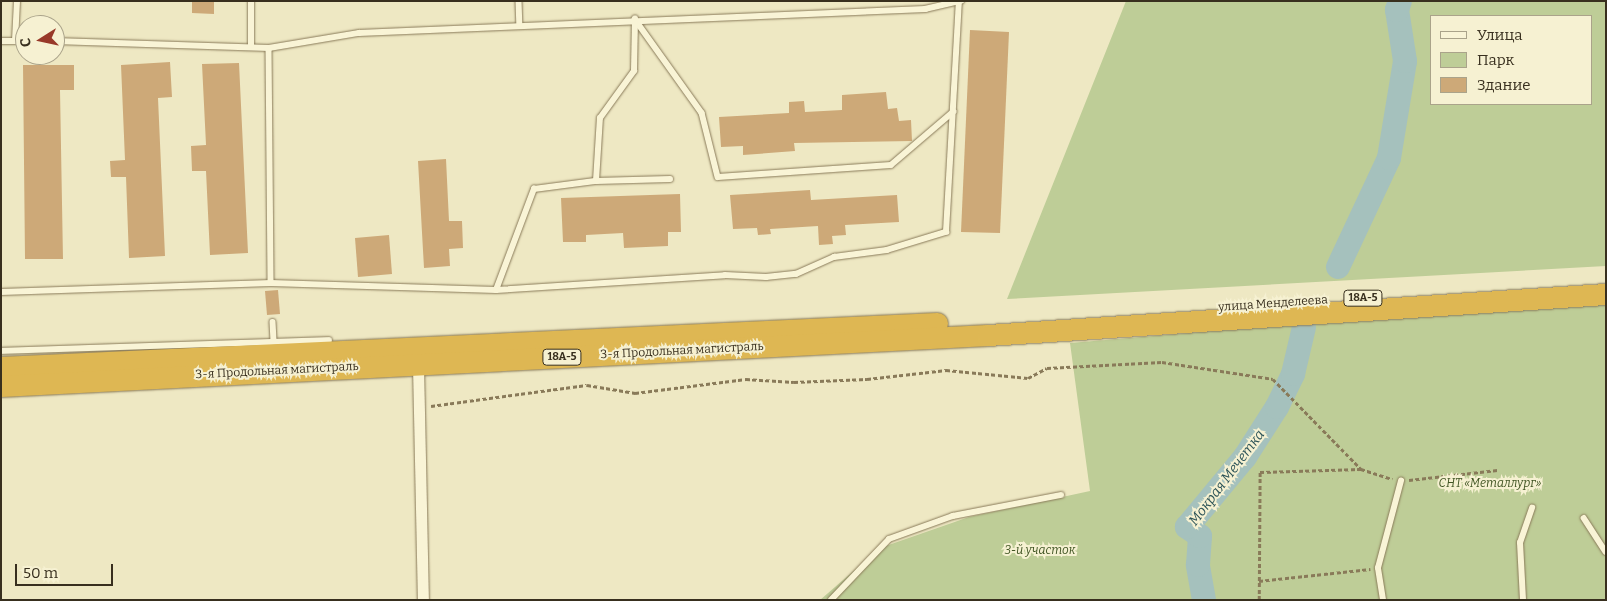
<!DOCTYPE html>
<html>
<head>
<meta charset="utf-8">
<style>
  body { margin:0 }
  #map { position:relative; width:1607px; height:601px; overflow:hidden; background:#eee8c3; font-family:Bitter,serif }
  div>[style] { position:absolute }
  .green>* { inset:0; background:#becd97 }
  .river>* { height:24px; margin:-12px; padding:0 12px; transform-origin:12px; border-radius:12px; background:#a5c1bd }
  .building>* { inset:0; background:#cda978 }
  .path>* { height:2.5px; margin-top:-1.25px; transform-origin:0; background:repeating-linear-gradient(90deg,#897a59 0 4px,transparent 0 6.5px) }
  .roads { filter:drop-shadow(0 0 1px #897a59) drop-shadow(0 0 1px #897a59) }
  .lane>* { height:5.5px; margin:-2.75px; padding:0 2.75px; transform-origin:2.75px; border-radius:2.75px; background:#f9f4d6 }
  .street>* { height:11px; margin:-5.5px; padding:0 5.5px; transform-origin:5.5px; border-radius:5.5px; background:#f9f4d6 }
  .highway>* { height:21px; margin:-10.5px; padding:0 10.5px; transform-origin:10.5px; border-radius:10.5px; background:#deb753 }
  span { translate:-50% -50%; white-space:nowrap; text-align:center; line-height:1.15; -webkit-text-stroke:4px #f6f1d2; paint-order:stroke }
  .shield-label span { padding:1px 4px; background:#f6f1d2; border:1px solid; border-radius:4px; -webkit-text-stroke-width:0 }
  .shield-label { font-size:11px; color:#382f1e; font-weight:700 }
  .street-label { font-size:12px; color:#382f1e }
  .park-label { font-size:12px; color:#415524; font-style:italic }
  .water-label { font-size:14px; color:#2d5458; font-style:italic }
  .frame { position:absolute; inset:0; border:2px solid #382f1e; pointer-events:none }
  .legend { position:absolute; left:1430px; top:15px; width:162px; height:90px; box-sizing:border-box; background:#f6f1d2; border:1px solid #aaa38a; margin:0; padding:6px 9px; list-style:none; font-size:15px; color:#382f1e }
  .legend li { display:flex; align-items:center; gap:10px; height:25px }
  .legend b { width:25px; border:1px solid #aaa38a }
  .north { position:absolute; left:15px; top:15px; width:50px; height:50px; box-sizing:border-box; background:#f6f1d2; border:1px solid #aaa38a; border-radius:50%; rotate:260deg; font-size:14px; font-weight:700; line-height:20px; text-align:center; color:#382f1e }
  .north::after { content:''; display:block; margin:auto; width:18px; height:22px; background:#983929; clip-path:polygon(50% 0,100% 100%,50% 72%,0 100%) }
  .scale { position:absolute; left:15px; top:564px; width:98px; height:22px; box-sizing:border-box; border:2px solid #382f1e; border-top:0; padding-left:6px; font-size:15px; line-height:18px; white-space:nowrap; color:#382f1e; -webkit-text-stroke:4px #f6f1d2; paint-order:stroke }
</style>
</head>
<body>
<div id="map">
  <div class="green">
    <i style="clip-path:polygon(evenodd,1126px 1px,1606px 1px,1606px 266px,1007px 299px,1126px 1px,1431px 16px,1591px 16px,1591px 104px,1431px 104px,1431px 16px)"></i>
    <i style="clip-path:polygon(1606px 298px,1606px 600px,820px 600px,880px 548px,969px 517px,1090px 491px,1070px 343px)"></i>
  </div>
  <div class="river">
    <i style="left:1338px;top:267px;width:120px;rotate:-64.9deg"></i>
    <i style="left:1389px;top:158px;width:98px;rotate:-80.6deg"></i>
    <i style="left:1405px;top:61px;width:52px;rotate:-98.9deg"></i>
    <i style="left:1397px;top:10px;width:9px;rotate:-72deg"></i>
    <i style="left:1204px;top:600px;width:36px;rotate:-100deg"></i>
    <i style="left:1198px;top:565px;width:29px;rotate:-86deg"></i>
    <i style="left:1200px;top:536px;width:16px;rotate:-145deg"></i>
    <i style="left:1187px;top:527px;width:91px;rotate:-50.4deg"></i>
    <i style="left:1245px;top:457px;width:59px;rotate:-57.4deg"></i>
    <i style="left:1277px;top:407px;width:37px;rotate:-64deg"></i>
    <i style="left:1293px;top:374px;width:48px;rotate:-76.8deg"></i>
  </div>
  <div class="building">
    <i style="clip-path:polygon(192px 1px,214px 1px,214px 14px,192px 13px)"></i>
    <i style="clip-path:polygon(970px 30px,1009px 32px,1000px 233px,961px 232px)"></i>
    <i style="clip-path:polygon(170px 62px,172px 97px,158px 98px,165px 256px,129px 258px,126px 177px,111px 177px,110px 161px,125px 160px,121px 65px)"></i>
    <i style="clip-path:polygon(239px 63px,248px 253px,210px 255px,206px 171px,192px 171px,191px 146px,206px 145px,202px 64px)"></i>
    <i style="clip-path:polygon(23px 65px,74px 65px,74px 90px,60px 90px,63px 259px,25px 259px)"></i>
    <i style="clip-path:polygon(886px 92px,888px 109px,897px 108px,899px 121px,911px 120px,912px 141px,794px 143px,795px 151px,743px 155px,743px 146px,721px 147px,719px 117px,789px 113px,789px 102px,804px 101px,805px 112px,842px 110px,842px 95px)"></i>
    <i style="clip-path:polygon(446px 159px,449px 221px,462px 221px,463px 248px,449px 249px,450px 266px,424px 268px,418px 161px)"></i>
    <i style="clip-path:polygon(810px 190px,811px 200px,897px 195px,899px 222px,845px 225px,846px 235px,832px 236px,833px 244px,819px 245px,818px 226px,770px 229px,771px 234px,758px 235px,757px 228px,733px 229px,730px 195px)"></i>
    <i style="clip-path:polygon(680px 194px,681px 232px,668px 232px,668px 246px,624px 248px,623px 233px,586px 235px,586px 242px,563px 242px,561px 198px)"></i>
    <i style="clip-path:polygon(389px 235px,392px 274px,358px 277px,355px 238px)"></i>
    <i style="clip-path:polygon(278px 290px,280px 314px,267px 315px,265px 291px)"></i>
  </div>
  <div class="path">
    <i style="left:431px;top:406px;width:157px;rotate:-7.7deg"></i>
    <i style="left:587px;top:385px;width:49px;rotate:9.5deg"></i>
    <i style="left:635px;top:393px;width:112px;rotate:-7.2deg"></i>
    <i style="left:746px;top:379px;width:48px;rotate:3.6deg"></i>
    <i style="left:794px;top:382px;width:73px;rotate:-2.4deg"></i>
    <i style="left:867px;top:379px;width:80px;rotate:-6.5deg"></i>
    <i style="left:946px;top:370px;width:82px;rotate:5.6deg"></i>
    <i style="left:1028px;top:378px;width:21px;rotate:-28deg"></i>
    <i style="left:1047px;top:368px;width:115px;rotate:-3deg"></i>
    <i style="left:1162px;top:362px;width:112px;rotate:8.7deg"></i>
    <i style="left:1273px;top:379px;width:126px;rotate:45.6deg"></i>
    <i style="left:1409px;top:480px;width:89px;rotate:-6.5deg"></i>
    <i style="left:1259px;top:581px;width:112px;rotate:-6.2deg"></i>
    <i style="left:1259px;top:600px;width:128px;rotate:-89.6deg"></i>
    <i style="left:1260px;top:472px;width:101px;rotate:-1.7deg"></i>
    <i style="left:1361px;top:469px;width:33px;rotate:18deg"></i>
  </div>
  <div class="roads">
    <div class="lane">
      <i style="left:519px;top:1px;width:24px;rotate:88deg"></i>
      <i style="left:635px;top:19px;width:115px;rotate:54.5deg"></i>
      <i style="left:702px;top:113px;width:66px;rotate:76deg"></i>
      <i style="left:718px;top:177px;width:173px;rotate:-4deg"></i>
      <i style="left:891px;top:165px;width:82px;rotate:-40.5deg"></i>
      <i style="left:1px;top:41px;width:24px"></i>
      <i style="left:15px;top:41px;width:40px;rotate:-87.1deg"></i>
      <i style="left:55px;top:41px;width:214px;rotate:1.9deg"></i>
      <i style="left:269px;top:48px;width:91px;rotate:-9.5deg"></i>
      <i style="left:359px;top:33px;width:567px;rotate:-2.43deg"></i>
      <i style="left:925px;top:9px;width:37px;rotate:-13deg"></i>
      <i style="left:251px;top:47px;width:46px;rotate:-90deg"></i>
      <i style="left:269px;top:48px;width:235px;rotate:89.5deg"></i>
      <i style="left:596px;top:181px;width:63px;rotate:-86.4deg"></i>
      <i style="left:600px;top:118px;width:58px;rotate:-54.1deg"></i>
      <i style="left:634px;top:71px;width:52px;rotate:-88.9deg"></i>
      <i style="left:496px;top:290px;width:108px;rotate:-69.4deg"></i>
      <i style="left:534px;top:189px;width:63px;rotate:-7.4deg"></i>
      <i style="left:596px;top:181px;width:74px;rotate:-1.5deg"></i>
      <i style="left:1px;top:292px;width:270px;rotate:-1.9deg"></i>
      <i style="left:271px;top:283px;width:225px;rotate:1.8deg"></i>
      <i style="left:496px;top:290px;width:229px;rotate:-3.7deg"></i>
      <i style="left:725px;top:275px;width:41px;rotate:2.8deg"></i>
      <i style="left:766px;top:277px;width:30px;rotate:-6deg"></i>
      <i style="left:796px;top:274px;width:42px;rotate:-24.1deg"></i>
      <i style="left:834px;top:257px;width:53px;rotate:-7.5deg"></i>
      <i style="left:887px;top:250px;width:62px;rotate:-17deg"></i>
      <i style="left:946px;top:232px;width:231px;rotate:-86.8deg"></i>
      <i style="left:273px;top:322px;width:19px;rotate:87deg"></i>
      <i style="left:1px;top:351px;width:328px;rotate:-1.9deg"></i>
      <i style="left:1584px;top:518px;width:40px;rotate:57.1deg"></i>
      <i style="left:831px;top:600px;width:84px;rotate:-46.4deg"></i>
      <i style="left:889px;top:539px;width:68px;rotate:-19.8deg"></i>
      <i style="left:953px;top:516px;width:110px;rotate:-11deg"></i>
      <i style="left:1383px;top:600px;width:32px;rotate:-99deg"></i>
      <i style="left:1378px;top:568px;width:90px;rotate:-75.2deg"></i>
      <i style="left:1523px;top:600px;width:57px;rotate:-93deg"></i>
      <i style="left:1520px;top:543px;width:37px;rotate:-71deg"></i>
    </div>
    <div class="street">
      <i style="left:418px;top:365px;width:235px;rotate:88.8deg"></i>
    </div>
    <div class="highway">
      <i style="left:1px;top:367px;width:937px;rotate:-2.69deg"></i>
      <i style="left:1px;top:386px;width:988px;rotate:-2.96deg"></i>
      <i style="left:988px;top:335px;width:619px;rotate:-3.8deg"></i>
    </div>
  </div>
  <div class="shield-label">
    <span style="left:1363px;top:298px">18А-5</span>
    <span style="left:562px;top:357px">18А-5</span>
  </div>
  <div class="street-label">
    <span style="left:1273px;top:304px;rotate:-4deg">улица Менделеева</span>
    <span style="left:682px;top:351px;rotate:-3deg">3-я Продольная магистраль</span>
    <span style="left:277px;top:371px;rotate:-3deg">3-я Продольная магистраль</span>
  </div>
  <div class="park-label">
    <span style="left:1490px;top:484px">СНТ «Металлург»</span>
    <span style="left:1040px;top:551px">3-й участок</span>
  </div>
  <div class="water-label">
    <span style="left:1227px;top:478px;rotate:-53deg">Мокрая Мечетка</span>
  </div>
  <div class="frame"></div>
  <ul class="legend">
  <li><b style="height:6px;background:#f9f4d6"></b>Улица</li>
  <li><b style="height:14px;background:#becd97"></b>Парк</li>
  <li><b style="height:14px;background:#cda978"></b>Здание</li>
  </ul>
  <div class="north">С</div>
  <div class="scale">50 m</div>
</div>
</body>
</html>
